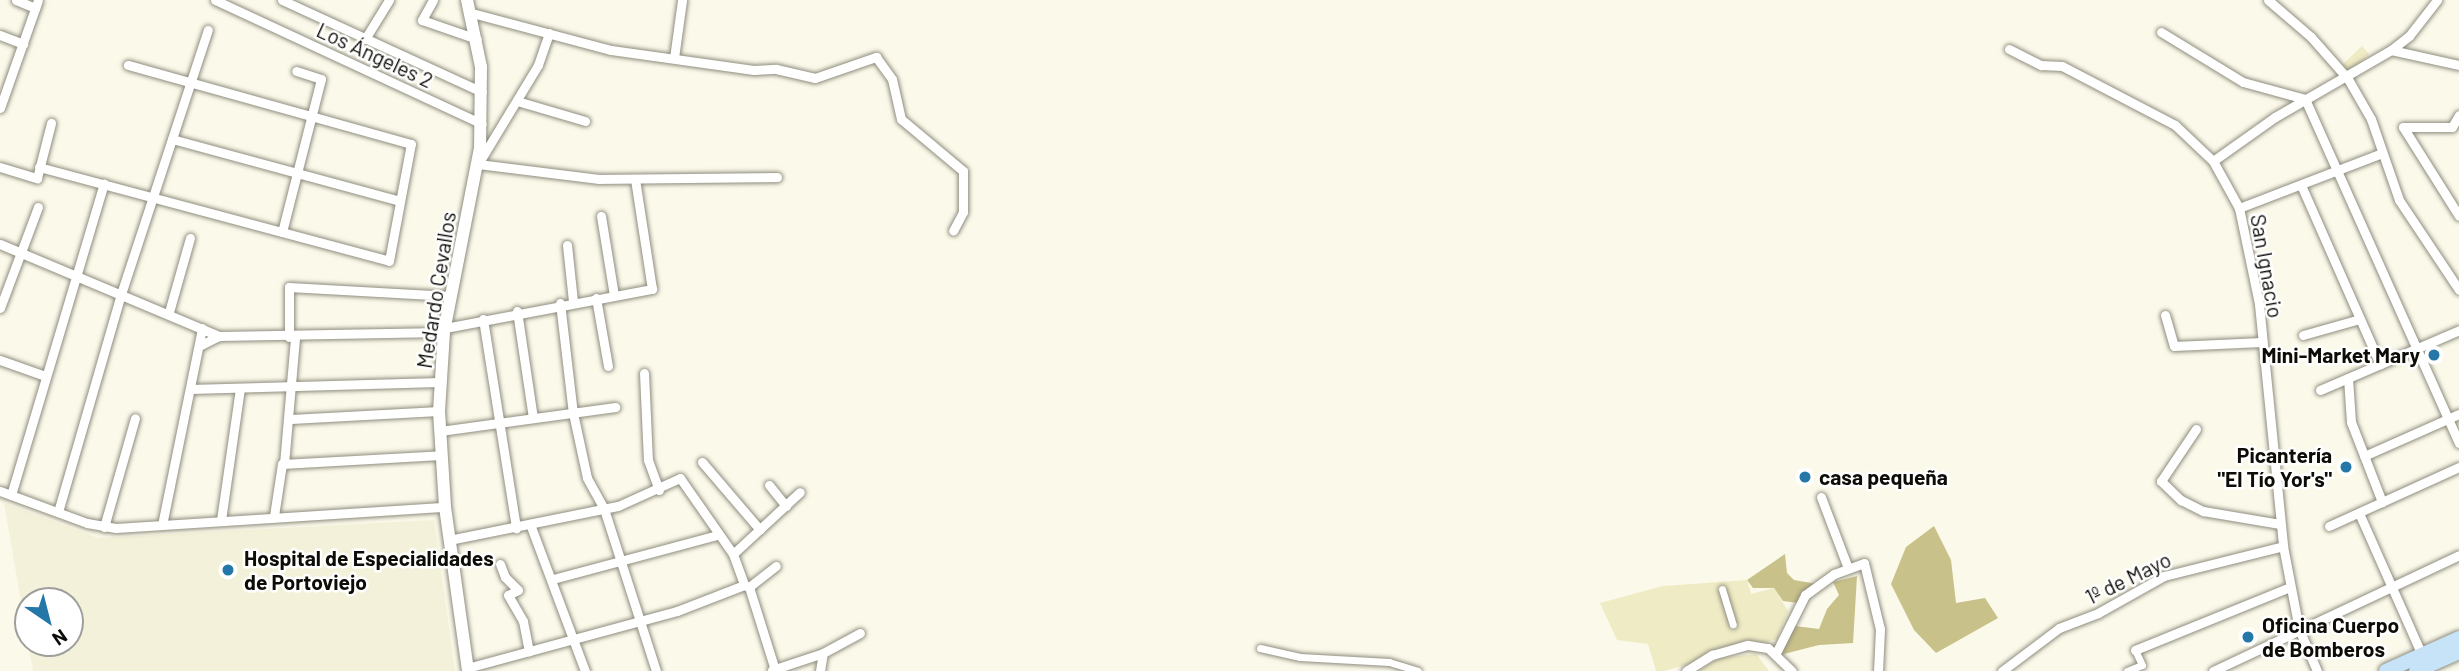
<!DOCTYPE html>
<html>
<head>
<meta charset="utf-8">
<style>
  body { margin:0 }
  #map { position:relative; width:2459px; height:671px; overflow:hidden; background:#fbf9ea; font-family:Barlow,sans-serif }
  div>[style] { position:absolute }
  .built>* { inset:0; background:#f4f1da }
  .green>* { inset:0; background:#efebc5 }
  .forest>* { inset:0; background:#c8c189 }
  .roads { filter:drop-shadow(0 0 2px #8f8d7f) drop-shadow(0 0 2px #8f8d7f) }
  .pedestrian>* { height:7px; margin:-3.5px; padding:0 3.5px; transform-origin:3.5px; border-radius:3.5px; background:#fff }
  .minor>* { height:9px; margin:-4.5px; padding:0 4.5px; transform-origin:4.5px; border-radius:4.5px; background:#fff }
  .tertiary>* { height:12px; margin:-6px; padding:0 6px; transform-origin:6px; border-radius:6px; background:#fff }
  .primary>* { height:14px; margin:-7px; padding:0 7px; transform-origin:7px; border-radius:7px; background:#c7e3f8 }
  .dots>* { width:19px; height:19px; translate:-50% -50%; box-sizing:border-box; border:4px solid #fff; border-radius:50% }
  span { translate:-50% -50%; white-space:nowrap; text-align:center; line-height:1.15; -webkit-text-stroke:5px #fff; paint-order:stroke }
  .street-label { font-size:21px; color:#0d0c07 }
  .poi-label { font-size:21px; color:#0d0c07; font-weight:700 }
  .right { translate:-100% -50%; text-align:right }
  .left { translate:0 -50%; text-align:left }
  .north { position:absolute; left:14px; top:587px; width:70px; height:70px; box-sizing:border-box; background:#fff; border:2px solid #9e9e9c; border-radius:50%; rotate:145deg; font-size:19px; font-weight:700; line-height:28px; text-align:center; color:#0d0c07 }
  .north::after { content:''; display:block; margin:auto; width:24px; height:32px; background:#2577a8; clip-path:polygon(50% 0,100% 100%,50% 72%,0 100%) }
</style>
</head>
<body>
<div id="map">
  <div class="built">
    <i style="clip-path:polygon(evenodd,4px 503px,98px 538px,434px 520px,455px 671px,33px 671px,4px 503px,28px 601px,70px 601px,70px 643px,28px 643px,28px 601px)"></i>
  </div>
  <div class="green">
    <i style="clip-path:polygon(2362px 46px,2369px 54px,2348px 74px,2340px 67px)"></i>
    <i style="clip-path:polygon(1747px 580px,1751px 594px,1774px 588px,1788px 611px,1777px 639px,1664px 671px,1656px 671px,1648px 644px,1617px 640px,1600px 603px,1663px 586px)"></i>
    <i style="clip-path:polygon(1756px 654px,1769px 671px,1699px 671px,1719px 658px)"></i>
  </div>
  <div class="forest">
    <i style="clip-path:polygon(1934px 526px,1951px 560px,1956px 603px,1985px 598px,1998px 618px,1936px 653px,1914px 630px,1891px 584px,1906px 547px)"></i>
    <i style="clip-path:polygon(1785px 554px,1787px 573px,1794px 580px,1817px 584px,1806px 604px,1783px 601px,1774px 588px,1753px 588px,1747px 580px)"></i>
    <i style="clip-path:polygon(1857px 576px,1853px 643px,1819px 645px,1780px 655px,1787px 625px,1819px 629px,1827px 609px,1839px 595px,1833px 582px)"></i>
  </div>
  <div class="roads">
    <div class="pedestrian">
      <i style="left:1722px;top:589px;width:37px;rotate:73deg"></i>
      <i style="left:1260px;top:648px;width:41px;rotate:12.7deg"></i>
      <i style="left:1300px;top:657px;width:89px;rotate:3.2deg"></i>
      <i style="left:1389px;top:662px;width:30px;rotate:17deg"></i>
      <i style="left:2127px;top:671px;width:16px;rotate:-22deg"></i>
      <i style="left:2142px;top:665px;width:17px;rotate:-115deg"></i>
    </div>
    <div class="minor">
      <i style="left:16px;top:0;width:21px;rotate:23deg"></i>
      <i style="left:215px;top:0;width:294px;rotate:24.9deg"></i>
      <i style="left:282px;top:0;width:220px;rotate:24.7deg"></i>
      <i style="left:433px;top:0;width:23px;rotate:119deg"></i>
      <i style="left:422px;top:20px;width:58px;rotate:19.1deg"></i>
      <i style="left:2268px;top:0;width:57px;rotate:40.7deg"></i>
      <i style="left:2311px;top:37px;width:56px;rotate:48.6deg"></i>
      <i style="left:2348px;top:79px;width:46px;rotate:60.1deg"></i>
      <i style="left:2371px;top:119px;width:86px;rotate:70.9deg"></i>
      <i style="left:2399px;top:200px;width:108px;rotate:56.3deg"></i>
      <i style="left:472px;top:13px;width:144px;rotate:14.9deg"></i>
      <i style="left:611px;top:50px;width:144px;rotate:8deg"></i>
      <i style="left:754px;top:70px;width:22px;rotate:-3deg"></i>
      <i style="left:776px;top:69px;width:40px;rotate:13deg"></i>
      <i style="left:815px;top:78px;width:65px;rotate:-19deg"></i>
      <i style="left:876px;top:57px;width:27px;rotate:54deg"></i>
      <i style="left:892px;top:79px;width:41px;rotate:77.3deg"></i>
      <i style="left:901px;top:119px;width:81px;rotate:40deg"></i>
      <i style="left:963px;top:171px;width:41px;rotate:90deg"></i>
      <i style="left:963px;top:212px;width:21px;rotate:118deg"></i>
      <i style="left:2161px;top:32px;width:96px;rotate:31.4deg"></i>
      <i style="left:2243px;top:82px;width:64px;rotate:15.3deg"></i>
      <i style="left:549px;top:33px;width:34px;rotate:109deg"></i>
      <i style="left:538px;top:65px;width:116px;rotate:121.2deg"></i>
      <i style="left:478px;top:164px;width:122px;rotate:7.1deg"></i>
      <i style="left:599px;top:179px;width:178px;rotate:-0.6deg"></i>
      <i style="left:0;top:35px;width:25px;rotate:21deg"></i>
      <i style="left:365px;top:39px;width:46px;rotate:-58.4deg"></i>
      <i style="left:2009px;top:49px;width:36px;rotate:27deg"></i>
      <i style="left:2041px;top:65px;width:21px;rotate:3deg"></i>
      <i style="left:2062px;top:66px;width:127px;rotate:27.6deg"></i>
      <i style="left:2175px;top:125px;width:52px;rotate:43.5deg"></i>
      <i style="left:2213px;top:161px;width:54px;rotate:61deg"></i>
      <i style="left:2239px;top:208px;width:98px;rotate:78.2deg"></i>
      <i style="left:2259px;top:304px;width:243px;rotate:84.3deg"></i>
      <i style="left:2283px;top:546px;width:85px;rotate:79.1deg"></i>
      <i style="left:2299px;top:629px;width:46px;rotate:66.8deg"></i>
      <i style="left:2391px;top:50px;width:70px;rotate:12.4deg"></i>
      <i style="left:674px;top:58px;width:59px;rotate:-82.1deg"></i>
      <i style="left:2305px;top:99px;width:377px;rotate:65.9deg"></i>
      <i style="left:517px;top:101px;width:71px;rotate:16.4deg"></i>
      <i style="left:0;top:108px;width:114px;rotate:-70.6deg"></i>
      <i style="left:2459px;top:115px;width:14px;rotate:120deg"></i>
      <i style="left:2452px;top:127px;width:49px;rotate:180deg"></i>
      <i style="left:2403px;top:127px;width:105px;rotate:57.8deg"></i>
      <i style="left:172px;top:139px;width:236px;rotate:15.2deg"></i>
      <i style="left:2213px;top:161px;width:76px;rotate:-35.4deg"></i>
      <i style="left:2275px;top:117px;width:134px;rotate:-30deg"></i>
      <i style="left:2391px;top:50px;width:23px;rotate:-38deg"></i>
      <i style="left:2409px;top:36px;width:46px;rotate:-52.1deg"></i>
      <i style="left:0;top:167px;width:39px;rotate:17deg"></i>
      <i style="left:37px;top:178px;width:57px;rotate:-75.7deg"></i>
      <i style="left:39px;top:167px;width:362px;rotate:15deg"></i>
      <i style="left:389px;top:261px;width:119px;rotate:-79.4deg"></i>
      <i style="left:411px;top:144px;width:294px;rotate:-164.4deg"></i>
      <i style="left:2301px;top:185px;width:196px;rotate:66.2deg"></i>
      <i style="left:2239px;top:208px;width:153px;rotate:-21deg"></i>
      <i style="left:601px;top:216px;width:80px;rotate:80.7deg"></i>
      <i style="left:282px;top:232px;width:158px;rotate:-75.7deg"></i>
      <i style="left:321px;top:79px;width:26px;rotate:-162deg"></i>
      <i style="left:0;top:244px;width:238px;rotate:22.8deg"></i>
      <i style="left:567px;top:245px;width:56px;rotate:83.9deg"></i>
      <i style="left:596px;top:298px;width:69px;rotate:80deg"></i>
      <i style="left:560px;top:303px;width:111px;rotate:83.3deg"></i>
      <i style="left:573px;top:413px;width:66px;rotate:77.8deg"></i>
      <i style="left:587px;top:478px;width:35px;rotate:61deg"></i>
      <i style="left:604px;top:509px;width:170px;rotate:72.2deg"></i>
      <i style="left:0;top:308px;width:108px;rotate:-69.4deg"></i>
      <i style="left:517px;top:311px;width:108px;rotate:81.5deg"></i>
      <i style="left:169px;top:312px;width:77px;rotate:-74.2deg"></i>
      <i style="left:2165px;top:315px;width:32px;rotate:74deg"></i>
      <i style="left:2174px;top:346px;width:88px;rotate:-2.6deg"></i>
      <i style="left:483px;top:319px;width:212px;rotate:81deg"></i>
      <i style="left:445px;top:328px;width:211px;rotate:-10.7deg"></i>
      <i style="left:652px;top:289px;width:111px;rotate:-98.8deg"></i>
      <i style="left:2303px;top:335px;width:59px;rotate:-15.7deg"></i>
      <i style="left:289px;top:337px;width:50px;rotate:-90deg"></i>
      <i style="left:289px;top:287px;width:161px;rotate:3.2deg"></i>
      <i style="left:199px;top:346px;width:22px;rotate:-27deg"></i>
      <i style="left:219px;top:336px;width:225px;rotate:-1deg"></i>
      <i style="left:0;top:360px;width:48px;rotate:19.6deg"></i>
      <i style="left:644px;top:373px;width:87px;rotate:87.4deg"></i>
      <i style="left:648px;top:460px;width:32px;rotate:70deg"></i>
      <i style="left:2348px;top:378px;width:44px;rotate:86.1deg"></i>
      <i style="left:2351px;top:422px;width:86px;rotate:68.8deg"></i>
      <i style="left:190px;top:389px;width:250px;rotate:-1.6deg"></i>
      <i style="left:2320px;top:390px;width:151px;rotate:-23.3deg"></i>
      <i style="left:291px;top:419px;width:148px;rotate:-3.1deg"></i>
      <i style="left:2196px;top:429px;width:63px;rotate:123.9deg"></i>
      <i style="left:2161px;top:481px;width:28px;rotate:44deg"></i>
      <i style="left:2181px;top:500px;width:25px;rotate:27deg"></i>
      <i style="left:2203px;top:511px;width:78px;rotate:9.6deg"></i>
      <i style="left:440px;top:431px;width:177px;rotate:-7.8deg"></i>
      <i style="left:2364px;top:456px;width:104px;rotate:-23.9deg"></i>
      <i style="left:702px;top:462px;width:89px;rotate:49.5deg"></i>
      <i style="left:284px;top:464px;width:127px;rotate:-85deg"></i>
      <i style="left:769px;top:485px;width:27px;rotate:51deg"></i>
      <i style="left:0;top:491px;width:93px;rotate:20.2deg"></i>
      <i style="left:87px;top:523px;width:29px;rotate:10deg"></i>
      <i style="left:116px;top:528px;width:330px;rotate:-3.7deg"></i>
      <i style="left:11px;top:495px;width:325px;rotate:-73.4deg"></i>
      <i style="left:1821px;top:497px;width:76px;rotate:69.2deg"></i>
      <i style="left:58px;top:512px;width:227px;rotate:-73.9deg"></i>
      <i style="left:121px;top:294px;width:278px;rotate:-71.8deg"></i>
      <i style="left:2359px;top:513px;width:155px;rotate:66.1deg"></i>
      <i style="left:274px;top:516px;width:53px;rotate:-81.3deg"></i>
      <i style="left:282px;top:464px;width:159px;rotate:-3.2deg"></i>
      <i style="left:221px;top:520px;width:133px;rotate:-81.8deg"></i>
      <i style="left:530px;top:524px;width:157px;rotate:69.5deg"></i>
      <i style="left:162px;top:525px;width:201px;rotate:-78.5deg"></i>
      <i style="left:2329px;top:526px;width:143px;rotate:-24.4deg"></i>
      <i style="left:104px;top:527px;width:113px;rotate:-74.1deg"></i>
      <i style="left:449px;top:540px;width:172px;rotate:-11.4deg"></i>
      <i style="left:618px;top:506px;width:68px;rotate:-24.3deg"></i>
      <i style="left:680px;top:478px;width:93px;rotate:55.1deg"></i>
      <i style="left:733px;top:554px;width:33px;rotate:70deg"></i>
      <i style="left:744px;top:585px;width:5px;rotate:22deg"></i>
      <i style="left:749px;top:587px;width:87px;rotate:72.6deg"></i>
      <i style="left:733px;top:554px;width:91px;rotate:-42.8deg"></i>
      <i style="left:500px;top:564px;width:14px;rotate:69deg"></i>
      <i style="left:505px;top:577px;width:18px;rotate:45deg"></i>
      <i style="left:518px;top:590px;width:11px;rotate:153deg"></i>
      <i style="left:508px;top:595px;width:30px;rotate:60deg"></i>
      <i style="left:523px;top:621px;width:31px;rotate:79deg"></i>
      <i style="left:553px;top:579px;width:170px;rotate:-15deg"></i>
      <i style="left:749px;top:587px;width:34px;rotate:-38deg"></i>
      <i style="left:2135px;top:650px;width:167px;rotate:-22.1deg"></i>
      <i style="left:1776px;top:653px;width:65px;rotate:-63.4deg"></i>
      <i style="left:1805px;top:595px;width:36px;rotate:-36deg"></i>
      <i style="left:1834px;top:574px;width:32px;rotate:-20deg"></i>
      <i style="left:1864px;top:563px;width:68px;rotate:76.4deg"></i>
      <i style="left:1880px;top:629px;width:42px;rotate:92.7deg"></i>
      <i style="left:467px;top:668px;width:218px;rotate:-15.2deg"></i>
      <i style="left:677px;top:611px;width:72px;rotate:-21.2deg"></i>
      <i style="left:772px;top:670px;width:54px;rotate:-18.4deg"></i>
      <i style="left:823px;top:653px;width:42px;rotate:-28.4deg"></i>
      <i style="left:820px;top:671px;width:18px;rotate:-81deg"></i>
      <i style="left:1686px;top:671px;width:31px;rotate:-32deg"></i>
      <i style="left:1712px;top:655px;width:37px;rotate:-16deg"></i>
      <i style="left:1748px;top:645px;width:20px;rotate:9deg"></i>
      <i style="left:1768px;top:648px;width:33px;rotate:44deg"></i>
      <i style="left:2002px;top:671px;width:71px;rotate:-37deg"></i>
      <i style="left:2059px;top:628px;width:42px;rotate:-21deg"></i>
      <i style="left:2098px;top:613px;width:76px;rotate:-29.3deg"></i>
      <i style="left:2164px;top:576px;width:123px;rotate:-14.1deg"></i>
      <i style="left:2213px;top:671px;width:272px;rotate:-25.2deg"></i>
    </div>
    <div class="tertiary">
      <i style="left:467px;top:0;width:68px;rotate:78.2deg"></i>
      <i style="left:481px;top:67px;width:81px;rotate:90.7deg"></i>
      <i style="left:480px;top:148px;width:187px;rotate:101.1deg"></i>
      <i style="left:444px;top:332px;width:79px;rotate:93.6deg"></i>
      <i style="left:439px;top:411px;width:96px;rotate:86.4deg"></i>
      <i style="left:445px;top:507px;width:166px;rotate:82deg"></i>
    </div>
    <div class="primary">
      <i style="left:2386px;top:671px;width:80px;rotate:-24.3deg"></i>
      <i style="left:2416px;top:671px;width:47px;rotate:-23.8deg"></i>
    </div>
  </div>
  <div class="dots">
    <i style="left:2434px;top:355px;background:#2577a8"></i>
    <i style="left:2346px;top:467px;background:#2577a8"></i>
    <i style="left:1805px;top:477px;background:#2577a8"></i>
    <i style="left:228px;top:570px;background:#2577a8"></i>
    <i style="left:2248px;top:637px;background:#2577a8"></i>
  </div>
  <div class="street-label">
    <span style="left:375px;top:55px;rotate:25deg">Los Ángeles 2</span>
    <span style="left:2267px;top:266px;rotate:80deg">San Ignacio</span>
    <span style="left:436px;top:290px;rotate:-81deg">Medardo Cevallos</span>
    <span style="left:2128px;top:578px;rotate:-26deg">1º de Mayo</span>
  </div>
  <div class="poi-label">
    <span class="right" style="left:2420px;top:355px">Mini-Market Mary</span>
    <span class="right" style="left:2332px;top:467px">Picantería<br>"El Tío Yor's"</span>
    <span class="left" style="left:1819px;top:477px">casa pequeña</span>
    <span class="left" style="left:244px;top:570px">Hospital de Especialidades<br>de Portoviejo</span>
    <span class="left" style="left:2262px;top:637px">Oficina Cuerpo<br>de Bomberos</span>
  </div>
  <div class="north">N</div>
</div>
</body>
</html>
